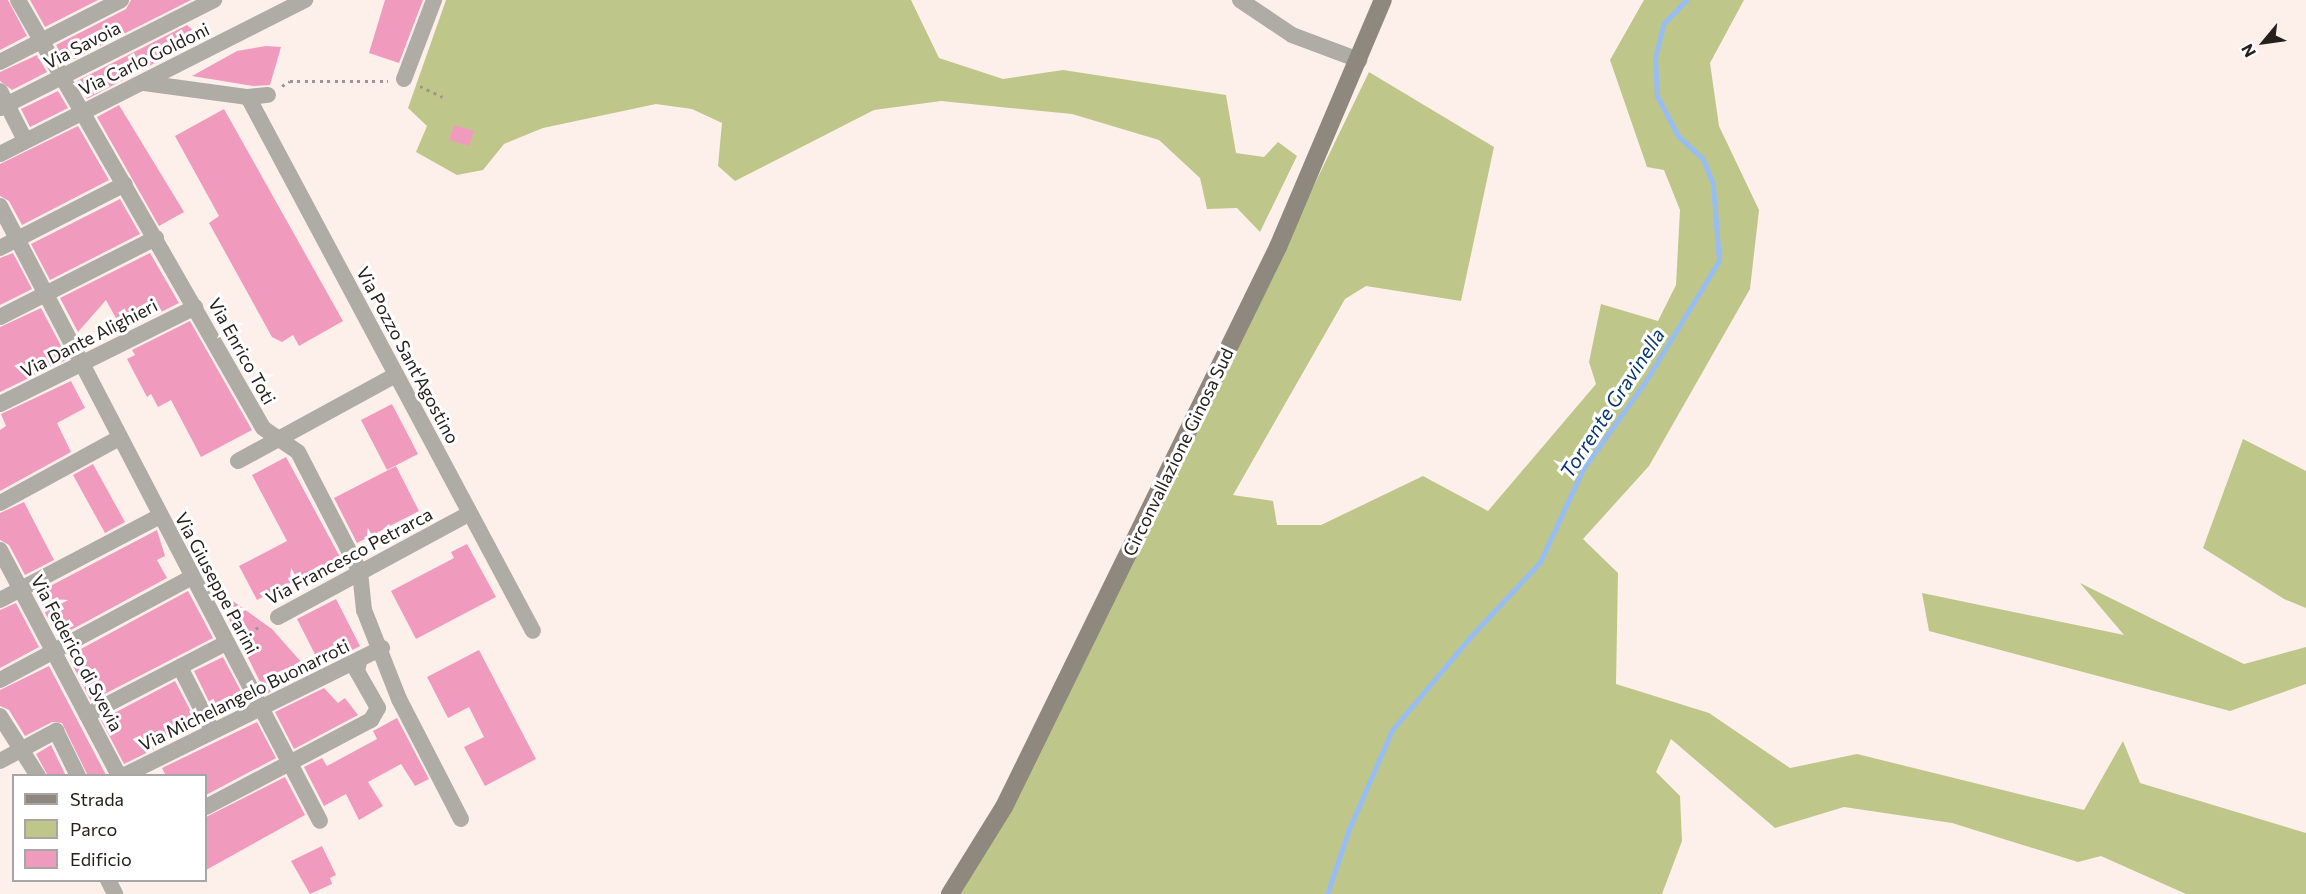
<!DOCTYPE html>
<html>
<head>
<meta charset="utf-8">
<style>
  body { margin:0 }
  #map { position:relative; width:2306px; height:894px; overflow:hidden; background:#fdf0ea; font-family:Commissioner,sans-serif }
  div>[style] { position:absolute }
  .green>* { inset:0; background:#bec789 }
  .stream>* { height:5px; margin:-2.5px; padding:0 2.5px; transform-origin:2.5px; border-radius:2.5px; background:#98bdf3 }
  .building>* { inset:0; background:#f09bbd }
  .path>* { height:3px; margin-top:-1.5px; transform-origin:0; background:repeating-linear-gradient(90deg,#9f9590 0 3px,transparent 0 7.5px) }
  .minor>* { height:16px; margin:-8px; padding:0 8px; transform-origin:8px; border-radius:8px; background:#afaba5 }
  .secondary>* { height:18px; margin:-9px; padding:0 9px; transform-origin:9px; border-radius:9px; background:#8e887f }
  span { translate:-50% -50%; white-space:nowrap; text-align:center; line-height:1.15; -webkit-text-stroke:6px #fff; paint-order:stroke }
  .street-label { font-size:18px; color:#26201d }
  .water-label { font-size:20px; color:#08356f; font-style:italic }
  .legend { position:absolute; left:12px; top:774px; width:195px; height:108px; box-sizing:border-box; background:#fff; border:2px solid #a8a6a5; margin:0; padding:8px 10px; list-style:none; font-size:18px; color:#26201d }
  .legend li { display:flex; align-items:center; gap:12px; height:30px }
  .legend b { width:30px; border:2px solid #a8a6a5 }
  .north { position:absolute; left:2234px; top:12px; width:60px; height:60px; -webkit-text-stroke:4px #fff; paint-order:stroke; rotate:241deg; font-size:16px; font-weight:700; line-height:24px; text-align:center; color:#26201d }
  .north::after { content:''; display:block; margin:auto; width:21px; height:27px; background:#26201d; clip-path:polygon(50% 0,100% 100%,50% 72%,0 100%) }
</style>
</head>
<body>
<div id="map">
  <div class="green">
    <i style="clip-path:polygon(446px 0,911px 0,939px 58px,1003px 79px,1063px 70px,1226px 95px,1236px 153px,1264px 157px,1278px 142px,1297px 156px,1260px 232px,1237px 208px,1207px 209px,1200px 178px,1159px 140px,1072px 114px,941px 101px,874px 110px,735px 181px,718px 166px,722px 123px,692px 109px,656px 104px,543px 128px,504px 144px,483px 170px,457px 175px,416px 152px,427px 126px,408px 108px)"></i>
    <i style="clip-path:polygon(1644px 0,1744px 0,1710px 63px,1719px 126px,1759px 210px,1750px 289px,1649px 466px,1583px 539px,1618px 573px,1616px 684px,1709px 713px,1790px 768px,1857px 754px,2084px 810px,2123px 741px,2140px 783px,2306px 833px,2306px 894px,2186px 894px,2101px 856px,2078px 862px,1952px 823px,1844px 807px,1775px 828px,1671px 739px,1656px 772px,1680px 796px,1682px 841px,1662px 894px,960px 894px,1012px 807px,1369px 72px,1494px 147px,1461px 301px,1366px 286px,1345px 299px,1233px 495px,1273px 501px,1277px 525px,1321px 525px,1423px 476px,1488px 511px,1596px 384px,1589px 362px,1601px 304px,1658px 321px,1676px 285px,1680px 210px,1664px 170px,1647px 167px,1610px 60px)"></i>
    <i style="clip-path:polygon(2243px 439px,2306px 471px,2306px 608px,2284px 599px,2203px 548px)"></i>
    <i style="clip-path:polygon(2080px 583px,2244px 664px,2306px 647px,2306px 684px,2230px 711px,1929px 631px,1922px 593px,2124px 635px)"></i>
  </div>
  <div class="stream">
    <i style="left:1327px;top:894px;width:69px;rotate:-71.3deg"></i>
    <i style="left:1349px;top:829px;width:108px;rotate:-66.5deg"></i>
    <i style="left:1392px;top:730px;width:124px;rotate:-49.9deg"></i>
    <i style="left:1472px;top:635px;width:100px;rotate:-47deg"></i>
    <i style="left:1540px;top:562px;width:102px;rotate:-65.2deg"></i>
    <i style="left:1583px;top:469px;width:107px;rotate:-54.5deg"></i>
    <i style="left:1645px;top:382px;width:142px;rotate:-58.6deg"></i>
    <i style="left:1719px;top:261px;width:77px;rotate:-94.5deg"></i>
    <i style="left:1713px;top:184px;width:27px;rotate:-112deg"></i>
    <i style="left:1703px;top:159px;width:34px;rotate:-137deg"></i>
    <i style="left:1678px;top:136px;width:45px;rotate:-117.7deg"></i>
    <i style="left:1657px;top:96px;width:38px;rotate:-93deg"></i>
    <i style="left:1655px;top:58px;width:36px;rotate:-76deg"></i>
    <i style="left:1664px;top:23px;width:32px;rotate:-46deg"></i>
  </div>
  <div class="building">
    <i style="clip-path:polygon(0 0,8px 0,27px 36px,0 50px)"></i>
    <i style="clip-path:polygon(30px 0,98px 0,45px 27px)"></i>
    <i style="clip-path:polygon(131px 0,191px 0,66px 63px,56px 45px,126px 9px)"></i>
    <i style="clip-path:polygon(385px 0,423px 0,399px 63px,369px 53px)"></i>
    <i style="clip-path:polygon(187px 25px,202px 38px,87px 99px,77px 81px)"></i>
    <i style="clip-path:polygon(266px 46px,281px 47px,270px 85px,253px 86px,192px 76px,237px 51px)"></i>
    <i style="clip-path:polygon(37px 55px,47px 72px,12px 90px,0 81px,0 72px)"></i>
    <i style="clip-path:polygon(58px 91px,68px 108px,30px 127px,21px 109px)"></i>
    <i style="clip-path:polygon(119px 105px,184px 212px,159px 226px,97px 117px)"></i>
    <i style="clip-path:polygon(224px 109px,343px 321px,299px 346px,293px 335px,282px 342px,272px 337px,209px 223px,219px 216px,175px 136px)"></i>
    <i style="clip-path:polygon(454px 125px,474px 131px,469px 146px,449px 140px)"></i>
    <i style="clip-path:polygon(78px 126px,109px 180px,22px 225px,9px 201px,0 196px,0 164px)"></i>
    <i style="clip-path:polygon(120px 199px,140px 234px,50px 280px,31px 244px)"></i>
    <i style="clip-path:polygon(13px 253px,32px 289px,0 305px,0 258px)"></i>
    <i style="clip-path:polygon(150px 253px,179px 303px,123px 331px,106px 300px,78px 332px,60px 298px)"></i>
    <i style="clip-path:polygon(41px 308px,68px 359px,0 392px,0 327px)"></i>
    <i style="clip-path:polygon(190px 321px,252px 430px,201px 457px,171px 400px,158px 407px,151px 394px,147px 397px,127px 359px,135px 355px,132px 350px)"></i>
    <i style="clip-path:polygon(71px 381px,85px 408px,57px 423px,71px 452px,0 491px,0 430px,6px 426px,1px 414px)"></i>
    <i style="clip-path:polygon(392px 404px,418px 454px,387px 470px,361px 420px)"></i>
    <i style="clip-path:polygon(286px 457px,340px 557px,257px 600px,239px 566px,287px 541px,252px 475px)"></i>
    <i style="clip-path:polygon(93px 464px,125px 522px,105px 533px,73px 475px)"></i>
    <i style="clip-path:polygon(396px 466px,419px 511px,357px 543px,334px 498px)"></i>
    <i style="clip-path:polygon(24px 502px,54px 560px,25px 575px,9px 545px,0 540px,0 513px)"></i>
    <i style="clip-path:polygon(157px 530px,165px 556px,157px 560px,167px 578px,58px 637px,35px 594px)"></i>
    <i style="clip-path:polygon(467px 544px,496px 597px,416px 639px,391px 591px,454px 558px,451px 552px)"></i>
    <i style="clip-path:polygon(213px 587px,272px 629px,310px 672px,266px 694px)"></i>
    <i style="clip-path:polygon(188px 591px,213px 638px,91px 701px,68px 656px)"></i>
    <i style="clip-path:polygon(336px 599px,360px 646px,321px 666px,297px 619px)"></i>
    <i style="clip-path:polygon(16px 603px,39px 647px,0 668px,0 610px)"></i>
    <i style="clip-path:polygon(479px 650px,536px 759px,485px 786px,464px 747px,484px 737px,469px 707px,448px 718px,427px 677px)"></i>
    <i style="clip-path:polygon(223px 657px,247px 703px,217px 718px,194px 671px)"></i>
    <i style="clip-path:polygon(49px 666px,106px 775px,105px 776px,88px 776px,62px 723px,52px 722px,25px 736px,9px 710px,0 706px,0 690px)"></i>
    <i style="clip-path:polygon(175px 681px,199px 727px,124px 764px,101px 720px)"></i>
    <i style="clip-path:polygon(324px 688px,338px 703px,345px 698px,358px 715px,294px 749px,275px 712px)"></i>
    <i style="clip-path:polygon(397px 718px,429px 779px,415px 786px,401px 764px,368px 782px,383px 806px,359px 820px,346px 794px,324px 806px,304px 767px,322px 758px,327px 766px,377px 739px,373px 731px)"></i>
    <i style="clip-path:polygon(257px 722px,276px 758px,206px 795px,206px 776px,166px 776px,162px 768px)"></i>
    <i style="clip-path:polygon(51px 745px,66px 776px,48px 776px,36px 754px)"></i>
    <i style="clip-path:polygon(285px 777px,305px 815px,206px 870px,206px 817px)"></i>
    <i style="clip-path:polygon(322px 846px,336px 875px,330px 878px,332px 884px,310px 894px,291px 861px)"></i>
  </div>
  <div class="path">
    <i style="left:282px;top:86px;width:9px;rotate:-32deg"></i>
    <i style="left:290px;top:81px;width:98px"></i>
    <i style="left:420px;top:86px;width:25px;rotate:26deg"></i>
    <i style="left:242px;top:635px;width:23px;rotate:-25deg"></i>
  </div>
  <div class="minor">
    <i style="left:18px;top:0;width:493px;rotate:60.2deg"></i>
    <i style="left:263px;top:428px;width:42px;rotate:34.4deg"></i>
    <i style="left:298px;top:452px;width:135px;rotate:62.7deg"></i>
    <i style="left:360px;top:572px;width:38px;rotate:84deg"></i>
    <i style="left:364px;top:610px;width:96px;rotate:68.5deg"></i>
    <i style="left:399px;top:699px;width:135px;rotate:62.7deg"></i>
    <i style="left:1240px;top:0;width:63px;rotate:33.9deg"></i>
    <i style="left:1292px;top:35px;width:72px;rotate:20.5deg"></i>
    <i style="left:0;top:62px;width:136px;rotate:-27.1deg"></i>
    <i style="left:404px;top:79px;width:85px;rotate:-69.2deg"></i>
    <i style="left:144px;top:83px;width:105px;rotate:7.7deg"></i>
    <i style="left:248px;top:97px;width:20px;rotate:-6deg"></i>
    <i style="left:0;top:91px;width:55px;rotate:63deg"></i>
    <i style="left:248px;top:97px;width:605px;rotate:61.91deg"></i>
    <i style="left:0;top:108px;width:240px;rotate:-26.8deg"></i>
    <i style="left:0;top:154px;width:342px;rotate:-26.8deg"></i>
    <i style="left:0;top:206px;width:693px;rotate:62.51deg"></i>
    <i style="left:0;top:248px;width:140px;rotate:-27.1deg"></i>
    <i style="left:0;top:317px;width:175px;rotate:-26.9deg"></i>
    <i style="left:0;top:404px;width:218px;rotate:-26.4deg"></i>
    <i style="left:238px;top:461px;width:180px;rotate:-28.6deg"></i>
    <i style="left:0;top:503px;width:136px;rotate:-28.6deg"></i>
    <i style="left:0;top:550px;width:255px;rotate:62.2deg"></i>
    <i style="left:0;top:600px;width:181px;rotate:-27.7deg"></i>
    <i style="left:278px;top:617px;width:218px;rotate:-28.4deg"></i>
    <i style="left:180px;top:667px;width:71px;rotate:63.1deg"></i>
    <i style="left:0;top:680px;width:218px;rotate:-28.2deg"></i>
    <i style="left:87px;top:715px;width:157px;rotate:-27.4deg"></i>
    <i style="left:0;top:716px;width:71px;rotate:57.7deg"></i>
    <i style="left:0;top:761px;width:64px;rotate:-28.2deg"></i>
    <i style="left:56px;top:731px;width:50px;rotate:63.9deg"></i>
    <i style="left:123px;top:776px;width:289px;rotate:-26.3deg"></i>
    <i style="left:206px;top:807px;width:187px;rotate:-27.8deg"></i>
    <i style="left:371px;top:720px;width:14px;rotate:-60deg"></i>
    <i style="left:378px;top:708px;width:43px;rotate:-119.6deg"></i>
    <i style="left:357px;top:671px;width:9px;rotate:-77deg"></i>
    <i style="left:108px;top:880px;width:16px;rotate:63deg"></i>
  </div>
  <div class="secondary">
    <i style="left:950px;top:894px;width:102px;rotate:-58.2deg"></i>
    <i style="left:1004px;top:807px;width:623px;rotate:-63.93deg"></i>
    <i style="left:1278px;top:247px;width:268px;rotate:-67deg"></i>
  </div>
  <div class="street-label">
    <span style="left:82px;top:45px;rotate:-27deg">Via Savoia</span>
    <span style="left:144px;top:59px;rotate:-26deg">Via Carlo Goldoni</span>
    <span style="left:89px;top:338px;rotate:-27deg">Via Dante Alighieri</span>
    <span style="left:242px;top:351px;rotate:61deg">Via Enrico Toti</span>
    <span style="left:408px;top:355px;rotate:62deg">Via Pozzo Sant'Agostino</span>
    <span style="left:1178px;top:452px;rotate:-64deg">Circonvallazione Ginosa Sud</span>
    <span style="left:349px;top:556px;rotate:-28deg">Via Francesco Petrarca</span>
    <span style="left:217px;top:583px;rotate:62deg">Via Giuseppe Parini</span>
    <span style="left:77px;top:653px;rotate:62deg">Via Federico di Svevia</span>
    <span style="left:244px;top:695px;rotate:-26deg">Via Michelangelo Buonarroti</span>
  </div>
  <div class="water-label">
    <span style="left:1612px;top:403px;rotate:-57deg">Torrente Gravinella</span>
  </div>
  <ul class="legend">
  <li><b style="height:8px;background:#8e887f"></b>Strada</li>
  <li><b style="height:16px;background:#bec789"></b>Parco</li>
  <li><b style="height:16px;background:#f09bbd"></b>Edificio</li>
  </ul>
  <div class="north">N</div>
</div>
</body>
</html>
